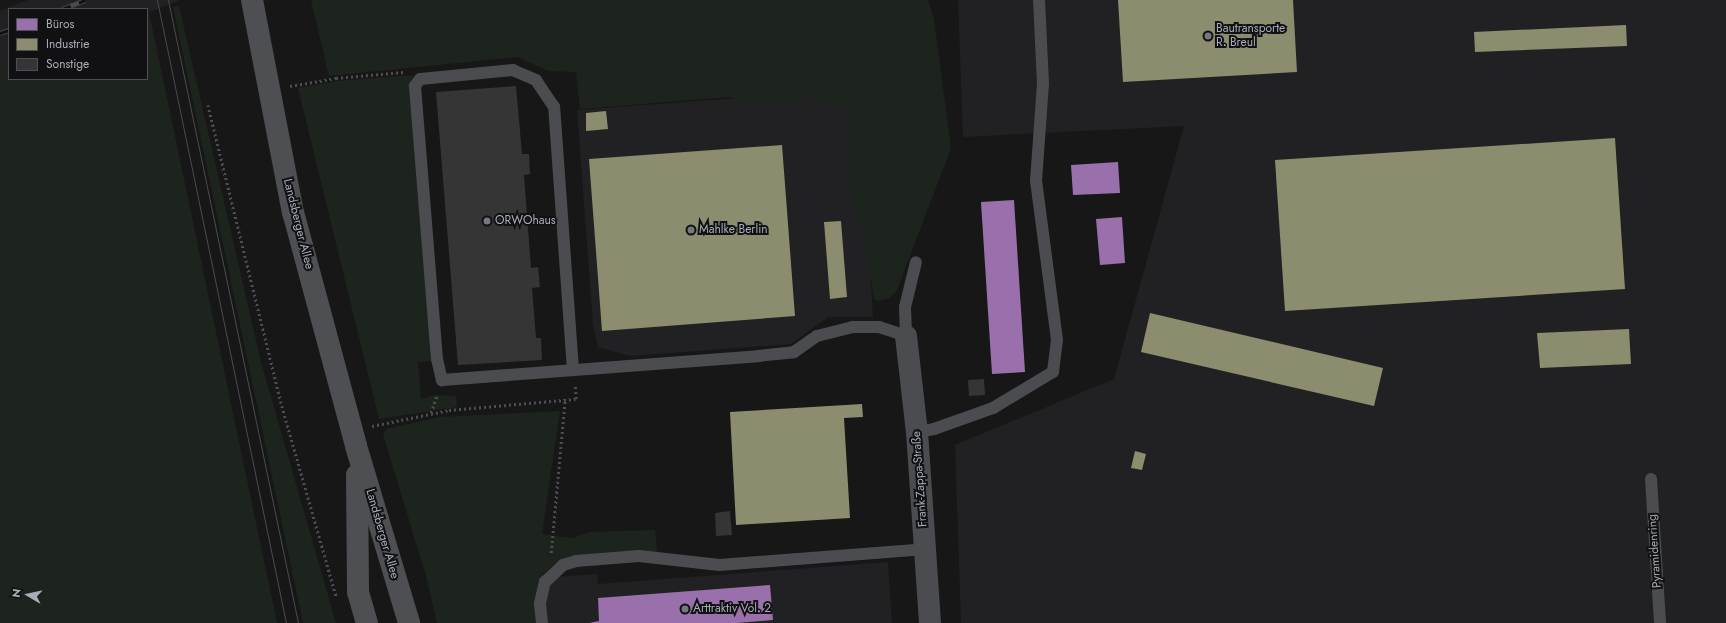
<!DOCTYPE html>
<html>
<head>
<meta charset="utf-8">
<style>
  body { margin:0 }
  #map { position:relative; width:1726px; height:623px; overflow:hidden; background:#171717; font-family:Jost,sans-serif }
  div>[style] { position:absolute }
  .built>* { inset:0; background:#212123 }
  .green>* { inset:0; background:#1d241e }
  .offices>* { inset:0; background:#9970ab }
  .industry>* { inset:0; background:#8c8c6e }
  .building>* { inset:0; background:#353536 }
  .path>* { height:2.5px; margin-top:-1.25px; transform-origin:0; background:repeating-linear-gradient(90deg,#4d4e52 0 2px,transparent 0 5px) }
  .lane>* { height:12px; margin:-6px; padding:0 6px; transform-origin:6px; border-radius:6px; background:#4b4c50 }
  .street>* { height:22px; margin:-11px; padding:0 11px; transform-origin:11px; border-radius:11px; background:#4b4c50 }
  .primary>* { height:22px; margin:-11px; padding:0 11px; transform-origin:11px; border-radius:11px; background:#4d4f52 }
  .tram>* { height:1px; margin:-0.5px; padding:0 0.5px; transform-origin:0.5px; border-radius:0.5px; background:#4b4c4f }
  .rail>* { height:4.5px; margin-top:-2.25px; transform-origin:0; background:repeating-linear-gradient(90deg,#111113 0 9px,#4b4c4f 0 18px); box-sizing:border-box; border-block:1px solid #4b4c4f }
  .dots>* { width:11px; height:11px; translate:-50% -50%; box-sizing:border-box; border:2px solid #111113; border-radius:50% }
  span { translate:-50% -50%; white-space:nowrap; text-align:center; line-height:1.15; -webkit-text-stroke:4px #111113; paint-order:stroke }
  .poi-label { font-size:12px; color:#a8adb8 }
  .left { translate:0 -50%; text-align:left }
  .street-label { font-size:12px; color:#a8adb8 }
  .legend { position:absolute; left:8px; top:8px; width:140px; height:72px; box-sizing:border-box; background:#111113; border:1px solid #4d4f55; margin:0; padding:5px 7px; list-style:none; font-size:12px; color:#a8adb8 }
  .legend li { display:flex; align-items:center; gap:8px; height:20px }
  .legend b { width:20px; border:1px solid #4d4f55 }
  .north { position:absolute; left:8px; top:575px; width:40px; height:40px; -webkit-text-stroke:3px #111113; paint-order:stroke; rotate:279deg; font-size:11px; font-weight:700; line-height:16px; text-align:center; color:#a8adb8 }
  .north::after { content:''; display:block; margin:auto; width:14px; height:18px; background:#a8adb8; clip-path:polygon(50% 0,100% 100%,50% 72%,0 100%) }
</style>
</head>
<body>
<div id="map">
  <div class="built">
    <i style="clip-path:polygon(28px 0,180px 0,147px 13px,147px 9px,9px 9px,9px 70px,0 73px,0 11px)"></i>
    <i style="clip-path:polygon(958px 0,1726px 0,1726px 623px,961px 623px,955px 445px,1114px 379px,1184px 126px,963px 137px)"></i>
    <i style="clip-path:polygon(859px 89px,873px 317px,828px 317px,791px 344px,630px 356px,598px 347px,593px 324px,577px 110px)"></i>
    <i style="clip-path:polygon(888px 562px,892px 623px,453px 623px,442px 585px,597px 574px,598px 584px)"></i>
  </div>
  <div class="green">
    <i style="clip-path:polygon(311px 0,928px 0,934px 19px,951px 148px,897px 290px,890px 298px,877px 301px,874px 299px,863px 228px,849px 189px,849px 136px,846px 115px,841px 106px,819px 99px,799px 98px,769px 105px,728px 97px,580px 109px,576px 72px,548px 71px,517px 57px,329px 76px)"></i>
    <i style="clip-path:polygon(179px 6px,261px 362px,336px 623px,303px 623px,173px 7px)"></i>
    <i style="clip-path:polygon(149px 12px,277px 623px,0 623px,0 73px,9px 70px,9px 79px,147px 79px,147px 13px)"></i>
    <i style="clip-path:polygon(413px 75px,432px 343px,432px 361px,418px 362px,421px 399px,435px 395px,456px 396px,457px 407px,379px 419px,298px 88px,337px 81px)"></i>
    <i style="clip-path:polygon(560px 411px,542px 534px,572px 538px,590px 532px,655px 530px,657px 552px,567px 559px,556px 563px,543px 574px,536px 587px,534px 597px,536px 623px,437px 623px,426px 576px,383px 434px,387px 429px,439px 417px)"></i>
  </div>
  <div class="offices">
    <i style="clip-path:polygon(1118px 162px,1120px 193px,1073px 195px,1071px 165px)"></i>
    <i style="clip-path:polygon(1014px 200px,1025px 372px,992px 374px,981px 202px)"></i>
    <i style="clip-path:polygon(1122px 217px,1125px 263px,1100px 265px,1096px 219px)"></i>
    <i style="clip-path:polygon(770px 585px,773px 620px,737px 623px,589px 623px,599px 621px,598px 598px)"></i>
  </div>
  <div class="industry">
    <i style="clip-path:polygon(1118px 0,1293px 0,1297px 72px,1123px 82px)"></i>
    <i style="clip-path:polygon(1626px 25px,1627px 46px,1475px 52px,1474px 32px)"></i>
    <i style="clip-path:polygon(606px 111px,608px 129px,586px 131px,586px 113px)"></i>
    <i style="clip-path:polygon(1615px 138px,1625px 289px,1285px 311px,1275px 160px)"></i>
    <i style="clip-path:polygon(782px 145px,795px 316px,602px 331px,589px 159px)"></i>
    <i style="clip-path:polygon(841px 221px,847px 297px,830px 299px,824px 222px)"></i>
    <i style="clip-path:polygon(1150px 313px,1383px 368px,1374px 406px,1141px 352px)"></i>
    <i style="clip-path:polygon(1629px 329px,1631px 364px,1540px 368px,1537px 333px)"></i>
    <i style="clip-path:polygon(862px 404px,863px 417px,844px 418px,850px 518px,736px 525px,730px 412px)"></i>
    <i style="clip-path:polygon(1135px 451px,1146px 454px,1142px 470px,1131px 468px)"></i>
  </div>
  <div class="building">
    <i style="clip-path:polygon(516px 86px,522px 154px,529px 154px,530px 174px,524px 175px,531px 268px,538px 267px,540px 287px,532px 288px,536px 338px,541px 338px,542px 360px,458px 365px,436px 92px)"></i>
    <i style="clip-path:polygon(984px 379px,985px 395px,969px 396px,968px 380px)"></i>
    <i style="clip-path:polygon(730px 511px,732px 535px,716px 536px,715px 513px)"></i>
  </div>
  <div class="path">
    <i style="left:290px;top:86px;width:47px;rotate:-9.9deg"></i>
    <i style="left:336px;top:78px;width:68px;rotate:-5deg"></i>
    <i style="left:208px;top:105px;width:310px;rotate:76.2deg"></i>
    <i style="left:282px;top:406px;width:198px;rotate:74.1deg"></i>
    <i style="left:431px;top:413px;width:19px;rotate:-72deg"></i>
    <i style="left:372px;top:426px;width:79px;rotate:-11.7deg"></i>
    <i style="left:449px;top:410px;width:127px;rotate:-5deg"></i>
    <i style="left:576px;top:399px;width:13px;rotate:-94deg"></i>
    <i style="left:551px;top:553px;width:154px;rotate:-84.8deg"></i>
  </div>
  <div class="lane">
    <i style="left:573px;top:370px;width:264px;rotate:-94.1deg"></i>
    <i style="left:554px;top:107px;width:32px;rotate:-124deg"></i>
    <i style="left:536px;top:80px;width:25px;rotate:-157deg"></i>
    <i style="left:513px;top:70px;width:93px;rotate:174.5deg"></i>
    <i style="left:420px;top:79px;width:9px;rotate:126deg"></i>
    <i style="left:415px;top:86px;width:274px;rotate:85.4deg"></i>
    <i style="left:437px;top:359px;width:22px;rotate:77deg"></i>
    <i style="left:442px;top:380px;width:317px;rotate:-4.3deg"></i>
    <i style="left:758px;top:356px;width:36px;rotate:-6deg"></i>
    <i style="left:794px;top:352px;width:28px;rotate:-35deg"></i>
    <i style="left:817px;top:336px;width:36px;rotate:-14deg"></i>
    <i style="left:852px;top:327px;width:27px"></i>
    <i style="left:879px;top:327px;width:28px;rotate:18deg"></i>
    <i style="left:906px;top:336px;width:29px;rotate:-92deg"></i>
    <i style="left:905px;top:307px;width:46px;rotate:-76.3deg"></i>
    <i style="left:917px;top:432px;width:17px;rotate:-10deg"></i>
    <i style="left:934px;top:429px;width:63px;rotate:-19.6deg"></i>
    <i style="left:993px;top:408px;width:70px;rotate:-31deg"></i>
    <i style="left:1053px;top:372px;width:32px;rotate:-83deg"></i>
    <i style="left:1057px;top:340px;width:160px;rotate:-97.5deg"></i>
    <i style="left:1036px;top:181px;width:97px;rotate:-85.9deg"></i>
    <i style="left:1043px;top:84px;width:84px;rotate:-92.7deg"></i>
    <i style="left:1651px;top:479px;width:144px;rotate:86.4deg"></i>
    <i style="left:542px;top:623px;width:20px;rotate:-96deg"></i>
    <i style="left:540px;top:603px;width:22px;rotate:-77deg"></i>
    <i style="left:545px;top:582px;width:25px;rotate:-43deg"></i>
    <i style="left:563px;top:565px;width:14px;rotate:-17deg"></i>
    <i style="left:576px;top:561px;width:63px;rotate:-4.5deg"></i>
    <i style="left:639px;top:556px;width:81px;rotate:6.4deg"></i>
    <i style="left:719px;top:565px;width:207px;rotate:-4.4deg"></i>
  </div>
  <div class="street">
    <i style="left:906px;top:336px;width:97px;rotate:83.5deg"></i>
    <i style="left:917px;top:432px;width:191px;rotate:86.1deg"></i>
  </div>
  <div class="primary">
    <i style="left:252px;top:0;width:216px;rotate:79.1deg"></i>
    <i style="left:293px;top:212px;width:242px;rotate:74.9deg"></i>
    <i style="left:356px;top:446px;width:185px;rotate:73.3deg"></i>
    <i style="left:357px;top:475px;width:117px;rotate:89.5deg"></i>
    <i style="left:358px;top:592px;width:32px;rotate:74deg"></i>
  </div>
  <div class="tram">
    <i style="left:157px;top:0;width:636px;rotate:78.3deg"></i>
    <i style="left:168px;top:0;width:636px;rotate:78.21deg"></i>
  </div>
  <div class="rail">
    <i style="left:62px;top:9px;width:25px;rotate:-21deg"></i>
    <i style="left:0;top:33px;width:9px;rotate:-18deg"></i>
  </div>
  <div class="dots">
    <i style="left:1208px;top:36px;background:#757880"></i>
    <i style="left:487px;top:221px;background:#757880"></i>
    <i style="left:691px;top:230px;background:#757880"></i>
    <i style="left:685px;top:609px;background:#757880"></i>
  </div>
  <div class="poi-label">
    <span class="left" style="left:1216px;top:36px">Bautransporte<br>R. Breul</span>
    <span class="left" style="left:495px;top:221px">ORWOhaus</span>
    <span class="left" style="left:699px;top:230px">Mahlke Berlin</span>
    <span class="left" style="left:693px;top:609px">Arttraktiv Vol. 2</span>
  </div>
  <div class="street-label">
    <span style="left:298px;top:224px;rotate:76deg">Landsberger Allee</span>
    <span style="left:920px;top:479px;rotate:-94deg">Frank-Zappa-Straße</span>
    <span style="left:382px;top:534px;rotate:74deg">Landsberger Allee</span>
    <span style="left:1655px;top:551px;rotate:-94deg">Pyramidenring</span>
  </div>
  <ul class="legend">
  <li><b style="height:11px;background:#9970ab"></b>Büros</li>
  <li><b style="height:11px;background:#8c8c6e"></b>Industrie</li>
  <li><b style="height:11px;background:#353536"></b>Sonstige</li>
  </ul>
  <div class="north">N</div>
</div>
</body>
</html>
